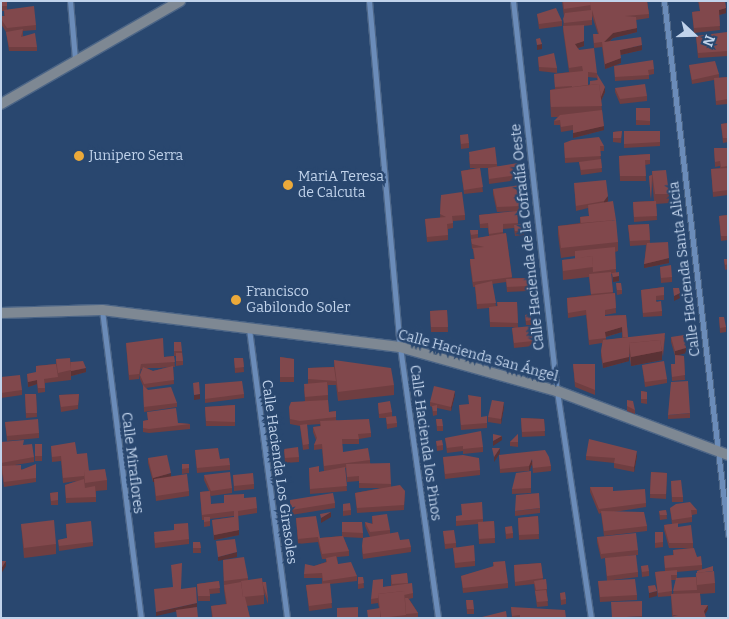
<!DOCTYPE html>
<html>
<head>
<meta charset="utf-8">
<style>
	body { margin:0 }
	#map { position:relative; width:729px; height:619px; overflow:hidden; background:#29476f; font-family:Bitter,serif }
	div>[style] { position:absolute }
	.roads { filter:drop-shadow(1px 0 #4c6586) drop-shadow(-1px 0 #4c6586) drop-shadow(0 1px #4c6586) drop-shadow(0 -1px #4c6586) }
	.street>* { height:5px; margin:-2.5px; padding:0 2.5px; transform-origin:2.5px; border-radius:2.5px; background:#6b8cb9 }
	.secondary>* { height:10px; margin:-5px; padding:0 5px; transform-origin:5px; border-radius:5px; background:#7e8893 }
	.wall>* { inset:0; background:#6f3e41 }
	.shaded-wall>* { inset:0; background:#5a3235 }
	.building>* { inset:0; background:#81484c }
	.dots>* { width:14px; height:14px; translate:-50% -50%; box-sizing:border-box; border:2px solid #29476f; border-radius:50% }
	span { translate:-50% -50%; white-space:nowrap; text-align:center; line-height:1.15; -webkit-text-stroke:4.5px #29476f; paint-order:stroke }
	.poi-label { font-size:14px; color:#c1d3eb }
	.left { translate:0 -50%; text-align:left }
	.street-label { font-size:14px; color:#c1d3eb }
	.frame { position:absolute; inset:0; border:2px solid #c1d3eb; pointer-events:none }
	.north { position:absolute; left:669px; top:10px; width:50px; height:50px; -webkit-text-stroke:4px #29476f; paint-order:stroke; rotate:111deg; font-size:14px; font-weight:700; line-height:20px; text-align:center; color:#c1d3eb }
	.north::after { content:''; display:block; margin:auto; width:18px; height:22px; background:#c1d3eb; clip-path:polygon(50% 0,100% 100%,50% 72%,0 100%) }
</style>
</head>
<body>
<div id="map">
	<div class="roads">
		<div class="street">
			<div style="left:70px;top:1px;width:58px;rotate:85.1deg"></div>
			<div style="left:369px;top:1px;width:347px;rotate:84.9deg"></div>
			<div style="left:400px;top:347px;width:274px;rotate:82deg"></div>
			<div style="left:513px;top:1px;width:392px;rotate:83.6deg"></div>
			<div style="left:557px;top:391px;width:230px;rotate:81.5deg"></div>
			<div style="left:664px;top:1px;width:537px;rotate:83.15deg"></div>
			<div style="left:102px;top:310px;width:310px;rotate:82.8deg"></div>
			<div style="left:249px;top:329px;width:291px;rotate:82.5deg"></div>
		</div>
		<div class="secondary">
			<div style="left:1px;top:104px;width:207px;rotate:-29.9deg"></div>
			<div style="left:1px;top:313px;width:101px;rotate:-1.7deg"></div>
			<div style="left:102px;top:310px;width:300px;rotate:7.1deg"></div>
			<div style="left:400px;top:347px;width:163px;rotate:15.7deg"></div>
			<div style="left:557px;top:391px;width:183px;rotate:20.5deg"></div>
		</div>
	</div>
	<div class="wall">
		<div style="clip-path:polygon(1px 1px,7px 1px,7px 10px,36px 25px,36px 30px,23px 31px,23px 36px,37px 47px,37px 51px,9px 51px,6px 32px,1px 24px,1px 16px,4px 16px,4px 11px,1px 11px)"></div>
		<div style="clip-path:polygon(562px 1px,647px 1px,649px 14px,649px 18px,636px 20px,637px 32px,613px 38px,610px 41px,642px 50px,620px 55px,621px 63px,605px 69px,602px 47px,594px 48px,593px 34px,598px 34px,592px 16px,592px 25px,584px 26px,584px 46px,578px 48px,597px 73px,597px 78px,588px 77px,588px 85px,597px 80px,597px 74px,605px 92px,601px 101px,604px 130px,573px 138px,573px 130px,561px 132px,560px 125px,554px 125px,554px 121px,558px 117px,551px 117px,550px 99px,550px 90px,555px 89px,554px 74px,569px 72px,563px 30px,564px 17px)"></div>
		<div style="clip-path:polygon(698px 1px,725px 1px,726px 13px,719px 15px,720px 30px,694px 33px,692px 12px,700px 11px)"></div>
		<div style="clip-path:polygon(537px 14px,562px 21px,562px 26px,539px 29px)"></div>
		<div style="clip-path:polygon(696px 36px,728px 40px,728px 56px,698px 58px)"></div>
		<div style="clip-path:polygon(538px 57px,557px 68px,557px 73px,539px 71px)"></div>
		<div style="clip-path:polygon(689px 65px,719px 74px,719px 78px,728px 77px,728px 104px,716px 105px,714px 80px,692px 84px)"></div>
		<div style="clip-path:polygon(614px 66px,654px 69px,654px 74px,649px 75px,649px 79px,615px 81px)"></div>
		<div style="clip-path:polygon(615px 88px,647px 96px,647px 101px,620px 104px,615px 92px)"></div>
		<div style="clip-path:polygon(636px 108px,650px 108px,650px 125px,636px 125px)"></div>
		<div style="clip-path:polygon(728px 123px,728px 142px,723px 143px,721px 124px)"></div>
		<div style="clip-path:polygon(622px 131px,621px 143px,613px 142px,613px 132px)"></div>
		<div style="clip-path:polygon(624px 131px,660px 131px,660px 146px,624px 148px)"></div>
		<div style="clip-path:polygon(460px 135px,469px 143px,469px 148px,461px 149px)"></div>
		<div style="clip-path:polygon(564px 143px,604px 146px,604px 151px,600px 151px,602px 172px,581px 175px,579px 162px,565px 163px)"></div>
		<div style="clip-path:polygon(714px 148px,728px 148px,728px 195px,713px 197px,711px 169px,720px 168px,720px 166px,715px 167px)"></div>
		<div style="clip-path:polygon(650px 154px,650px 164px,645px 165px,646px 181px,620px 181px,619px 156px)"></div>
		<div style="clip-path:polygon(469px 157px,497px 164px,497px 166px,518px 175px,518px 180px,489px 184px,488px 168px,480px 168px,483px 192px,464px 194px,461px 171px,478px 168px,470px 168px)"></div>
		<div style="clip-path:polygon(evenodd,652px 171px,669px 194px,669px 203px,656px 204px,657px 220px,634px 222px,633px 202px,651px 201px,649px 176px,652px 175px,652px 171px,652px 180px,654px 201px,651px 201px,652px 180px)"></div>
		<div style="clip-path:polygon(evenodd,574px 183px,608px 201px,607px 202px,618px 242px,618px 251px,615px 252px,616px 272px,619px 281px,613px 282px,612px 274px,611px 274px,613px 293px,615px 293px,616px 313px,605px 315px,605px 316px,626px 315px,628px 337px,665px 337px,663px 357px,662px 352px,662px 360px,631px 366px,629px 353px,629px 361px,603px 368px,601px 356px,602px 343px,589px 345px,586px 315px,568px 318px,567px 298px,591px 295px,589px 277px,563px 280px,562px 260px,575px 259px,575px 256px,561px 258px,558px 235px,558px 226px,580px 223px,580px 217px,589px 216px,588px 208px,576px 211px,574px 183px,622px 332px,622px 338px,606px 340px,606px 337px,622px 332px)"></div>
		<div style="clip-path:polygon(493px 189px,522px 206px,522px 211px,497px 212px,493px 194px)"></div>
		<div style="clip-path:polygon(441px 195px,465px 215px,465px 220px,453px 221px,453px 228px,448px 229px,448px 240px,427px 242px,425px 219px,440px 218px)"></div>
		<div style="clip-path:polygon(517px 211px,518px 225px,524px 231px,524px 235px,515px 236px,514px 228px,503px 229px,503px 234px,506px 233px,512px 278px,528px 278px,528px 291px,507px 292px,506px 282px,492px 284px,496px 306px,497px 306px,497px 302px,517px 302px,518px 327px,533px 341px,533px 346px,514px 348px,512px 328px,515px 327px,490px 327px,489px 308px,477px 309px,475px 287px,473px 287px,470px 264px,470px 259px,474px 259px,473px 249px,472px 249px,471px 240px,470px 230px,478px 230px,478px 238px,489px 236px,488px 228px,480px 228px,479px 215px)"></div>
		<div style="clip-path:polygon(728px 215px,728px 240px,721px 241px,719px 216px)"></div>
		<div style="clip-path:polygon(649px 224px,650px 243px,669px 263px,644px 268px,646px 245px,630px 246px,628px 225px)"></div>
		<div style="clip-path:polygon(724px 259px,728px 259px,728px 269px,725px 270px)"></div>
		<div style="clip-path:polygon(660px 267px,672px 277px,672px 282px,661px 283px)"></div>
		<div style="clip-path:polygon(616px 283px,622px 290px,622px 294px,617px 295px)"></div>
		<div style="clip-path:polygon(664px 287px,664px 300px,656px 300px,662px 311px,662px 316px,643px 317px,641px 290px)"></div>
		<div style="clip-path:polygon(447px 310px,448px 332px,431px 332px,430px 311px)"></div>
		<div style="clip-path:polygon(530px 314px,531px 325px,526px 325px,525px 315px)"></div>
		<div style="clip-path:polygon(719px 317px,726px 327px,726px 332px,720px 333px)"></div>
		<div style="clip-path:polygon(671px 337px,686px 353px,676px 355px,684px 356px,685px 380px,672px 381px,671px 364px,675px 364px,675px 356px,671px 342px)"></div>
		<div style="clip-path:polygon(evenodd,174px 342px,182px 351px,183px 361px,183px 365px,176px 366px,176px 356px,174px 356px,175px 367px,173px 367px,174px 384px,146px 388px,148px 390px,177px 403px,177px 407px,144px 412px,143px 386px,140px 379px,140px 375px,142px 369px,141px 369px,139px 379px,129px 380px,126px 343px,164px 357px,174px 356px,174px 342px,169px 367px,153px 371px,147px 368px,160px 368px,169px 367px)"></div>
		<div style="clip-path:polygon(280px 357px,294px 359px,294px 382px,280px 382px)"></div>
		<div style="clip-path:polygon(234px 358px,243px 358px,244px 372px,235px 373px)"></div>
		<div style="clip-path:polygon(56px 359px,71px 362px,86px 372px,71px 376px,71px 380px,45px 383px,45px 392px,38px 393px,37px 384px,28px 387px,27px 374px,36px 373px,36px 366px,56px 364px)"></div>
		<div style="clip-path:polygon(334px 360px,394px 385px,394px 395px,338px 401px,336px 385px,328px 385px,328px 400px,329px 412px,336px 411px,336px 420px,371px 433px,371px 437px,359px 439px,359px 444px,342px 444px,343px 452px,370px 460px,370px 463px,391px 484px,391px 487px,405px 491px,404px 510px,357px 513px,355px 493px,381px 488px,359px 488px,359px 481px,347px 482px,346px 468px,345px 468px,347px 491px,310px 494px,309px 468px,319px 472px,332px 470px,324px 471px,322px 449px,314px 450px,314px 445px,316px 440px,313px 432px,313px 427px,320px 426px,320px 424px,307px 425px,309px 449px,303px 450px,300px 426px,290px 424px,289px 407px,305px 401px,304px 389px,308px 384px,308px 368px,334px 367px)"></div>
		<div style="clip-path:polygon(573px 364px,595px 364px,595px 395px,575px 387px)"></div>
		<div style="clip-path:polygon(642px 365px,667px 379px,667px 383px,645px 387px)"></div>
		<div style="clip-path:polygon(1px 377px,22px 390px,22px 395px,1px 398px)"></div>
		<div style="clip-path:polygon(205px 384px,244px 394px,244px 398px,205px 403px)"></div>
		<div style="clip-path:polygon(641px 391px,647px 392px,647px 404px,641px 403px)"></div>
		<div style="clip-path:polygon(25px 394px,36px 394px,37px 417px,26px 418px)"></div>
		<div style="clip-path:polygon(79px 394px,78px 409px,61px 412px,59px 395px)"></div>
		<div style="clip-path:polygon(455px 395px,451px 411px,437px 408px,437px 415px,433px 416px,432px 407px,430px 406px,430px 402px)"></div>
		<div style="clip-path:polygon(627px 400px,635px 410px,635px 414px,627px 411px)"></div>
		<div style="clip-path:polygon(378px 403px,392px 412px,392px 416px,397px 423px,397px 427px,387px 429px,386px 418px,379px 418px)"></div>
		<div style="clip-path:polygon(235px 405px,235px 426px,206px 426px,205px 407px)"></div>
		<div style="clip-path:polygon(459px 405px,481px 417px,487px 423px,487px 428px,461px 430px)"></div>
		<div style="clip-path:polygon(504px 407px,501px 424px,488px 422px,488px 417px)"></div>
		<div style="clip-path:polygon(147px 412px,178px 423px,190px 424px,190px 429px,149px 433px,143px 432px,143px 421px,148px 420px)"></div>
		<div style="clip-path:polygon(690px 413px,690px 418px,668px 419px,668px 415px)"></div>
		<div style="clip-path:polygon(521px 418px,544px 419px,545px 436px,522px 437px)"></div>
		<div style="clip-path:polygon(436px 419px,443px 426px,443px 431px,437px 431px)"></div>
		<div style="clip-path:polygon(5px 422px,39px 433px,39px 438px,7px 441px)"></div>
		<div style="clip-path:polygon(518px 434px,518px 447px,510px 446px,510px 442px)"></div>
		<div style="clip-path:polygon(445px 438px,483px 447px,483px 452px,463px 454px,463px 451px,447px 453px)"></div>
		<div style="clip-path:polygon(436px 441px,443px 445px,443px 450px,437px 451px)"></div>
		<div style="clip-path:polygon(1px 442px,24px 445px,34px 457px,34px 462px,15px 465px,36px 478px,36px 482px,4px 487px,1px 467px)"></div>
		<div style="clip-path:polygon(35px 444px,42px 444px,42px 461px,35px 461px)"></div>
		<div style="clip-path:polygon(51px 446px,77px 454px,89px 471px,107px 480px,107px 490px,96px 491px,96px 502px,66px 503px,65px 485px,77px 481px,63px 483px,61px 461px,52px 462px)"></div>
		<div style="clip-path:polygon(284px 449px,299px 457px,299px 462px,285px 463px)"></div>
		<div style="clip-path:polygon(195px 450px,220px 459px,230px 465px,230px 470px,197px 473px)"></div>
		<div style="clip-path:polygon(499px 455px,551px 466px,551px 471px,533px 473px,532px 464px,529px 471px,500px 473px)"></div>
		<div style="clip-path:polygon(586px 456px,637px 456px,634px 472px,614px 468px,614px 463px,586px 460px)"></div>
		<div style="clip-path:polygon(443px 457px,480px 470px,480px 475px,445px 479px)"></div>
		<div style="clip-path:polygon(148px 458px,189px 491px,189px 496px,156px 501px,154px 482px,153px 482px,148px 463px)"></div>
		<div style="clip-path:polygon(182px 464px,189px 468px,189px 473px,182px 474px)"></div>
		<div style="clip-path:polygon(531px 471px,531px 493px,512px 494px,512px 489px)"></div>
		<div style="clip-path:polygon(651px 472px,667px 473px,666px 499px,650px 498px)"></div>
		<div style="clip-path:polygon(204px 475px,232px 488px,232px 493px,211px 496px,210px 494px,211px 504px,224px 503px,244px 498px,257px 508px,257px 513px,238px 516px,239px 535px,214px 540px,212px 520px,234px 517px,234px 516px,210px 519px,210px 526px,204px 527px,204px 520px,202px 520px,200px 492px,209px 491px,204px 480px)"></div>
		<div style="clip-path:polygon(233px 475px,254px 484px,254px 489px,234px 491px)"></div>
		<div style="clip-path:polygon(671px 481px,683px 497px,683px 502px,672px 502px)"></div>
		<div style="clip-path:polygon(590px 487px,613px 491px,646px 503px,646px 507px,614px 512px,647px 526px,647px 531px,604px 536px,601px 513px,599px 514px,590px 492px)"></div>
		<div style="clip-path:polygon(58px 492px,58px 505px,51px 505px,50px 493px)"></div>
		<div style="clip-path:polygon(290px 500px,335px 503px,335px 508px,291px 515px)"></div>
		<div style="clip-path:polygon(343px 504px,351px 510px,351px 515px,343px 516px)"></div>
		<div style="clip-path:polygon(540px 508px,540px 513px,515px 516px,515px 511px)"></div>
		<div style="clip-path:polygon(evenodd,670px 508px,697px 510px,697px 514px,692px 515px,692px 522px,678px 524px,678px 527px,693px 543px,693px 548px,697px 557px,702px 565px,702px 569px,715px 583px,715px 593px,700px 594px,701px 605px,708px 609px,705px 614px,672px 616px,671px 596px,658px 597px,655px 572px,665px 571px,664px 556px,673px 555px,673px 550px,690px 548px,669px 548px,664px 530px,664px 525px,672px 524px,670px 508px,699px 570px,697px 573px,696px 573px,696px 577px,677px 578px,677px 572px,699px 570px,670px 508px,671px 580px,676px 580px,673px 594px,672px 594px,671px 580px)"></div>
		<div style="clip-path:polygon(666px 510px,667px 519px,660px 520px,659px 511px)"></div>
		<div style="clip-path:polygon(372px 516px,390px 530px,390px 534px,411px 547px,411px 552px,363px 559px,362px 551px,363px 538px,343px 537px,349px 551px,349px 556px,337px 557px,338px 564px,357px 576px,357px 581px,330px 584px,332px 608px,309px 611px,306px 585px,322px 584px,322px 578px,304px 578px,304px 574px,314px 566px,326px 562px,326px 559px,322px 559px,318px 542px,298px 544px,296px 518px,320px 538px,342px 536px,342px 522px,363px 533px,363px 538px,370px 537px,365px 526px,365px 522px,372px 524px)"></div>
		<div style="clip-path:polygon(456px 516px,483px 519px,483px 522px,494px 521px,495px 543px,479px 544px,478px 524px,456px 526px)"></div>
		<div style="clip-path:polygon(538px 516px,539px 539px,519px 540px,518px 518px)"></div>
		<div style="clip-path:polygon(21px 524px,56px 544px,56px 554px,24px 558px)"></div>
		<div style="clip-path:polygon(66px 524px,93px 542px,93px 546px,59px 551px,58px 540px,67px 538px)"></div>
		<div style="clip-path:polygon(174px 524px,189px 539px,189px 544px,155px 548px,154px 536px,174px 530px)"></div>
		<div style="clip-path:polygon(505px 527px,513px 533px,513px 538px,506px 539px)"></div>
		<div style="clip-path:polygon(443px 531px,456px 543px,456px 547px,475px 561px,475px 566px,455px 568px,453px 548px,445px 549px)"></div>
		<div style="clip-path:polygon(655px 532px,663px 532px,663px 547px,655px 548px)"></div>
		<div style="clip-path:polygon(597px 537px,638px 550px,638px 555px,627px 556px,638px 572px,638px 577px,613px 580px,637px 595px,637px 600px,600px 602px,598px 581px,607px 581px,605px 558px,601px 559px,597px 542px)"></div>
		<div style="clip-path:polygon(193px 542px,200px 542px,201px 553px,193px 553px)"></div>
		<div style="clip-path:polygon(223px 560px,248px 578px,248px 580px,263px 582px,268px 599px,268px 604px,264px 593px,264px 604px,247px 606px,250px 618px,212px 618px,211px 606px,226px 604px,224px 590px)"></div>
		<div style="clip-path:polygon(493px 562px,508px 583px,508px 588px,463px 593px,461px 576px,493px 567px)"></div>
		<div style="clip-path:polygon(541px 563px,543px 580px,546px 579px,548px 606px,537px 607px,534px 584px,515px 586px,514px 565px)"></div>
		<div style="clip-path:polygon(641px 566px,649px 571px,649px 576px,642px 577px)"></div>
		<div style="clip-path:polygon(407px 573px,408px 584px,413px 593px,413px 598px,409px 599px,418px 613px,418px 618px,368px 618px,379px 608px,378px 603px,371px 604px,371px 599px,383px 587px,391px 586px,391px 575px)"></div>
		<div style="clip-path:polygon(358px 577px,363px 577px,364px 588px,358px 589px)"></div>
		<div style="clip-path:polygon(219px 581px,220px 593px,210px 594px,210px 601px,198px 601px,197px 584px)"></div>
		<div style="clip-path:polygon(560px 593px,566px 599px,566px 604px,561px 605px)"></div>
		<div style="clip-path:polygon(466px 600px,474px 609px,474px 614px,467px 614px)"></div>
		<div style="clip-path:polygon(511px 607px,566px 618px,512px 618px)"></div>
		<div style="clip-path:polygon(642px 616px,642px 618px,612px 618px)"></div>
	</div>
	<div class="shaded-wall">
		<div style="clip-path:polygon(726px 8px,726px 13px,719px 15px,719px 10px)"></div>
		<div style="clip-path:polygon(637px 28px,637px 32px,613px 38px,604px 46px,604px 42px,613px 33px)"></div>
		<div style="clip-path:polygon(584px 41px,584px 46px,575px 49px,575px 44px)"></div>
		<div style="clip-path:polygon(542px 44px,542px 49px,537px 50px,537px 45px)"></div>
		<div style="clip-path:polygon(642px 45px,642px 50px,620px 55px,620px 50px)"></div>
		<div style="clip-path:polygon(621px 58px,621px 63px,605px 69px,605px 64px)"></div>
		<div style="clip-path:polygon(605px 87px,605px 92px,600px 103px,600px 98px)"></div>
		<div style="clip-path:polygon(604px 126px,604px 130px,573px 138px,573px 133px)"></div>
		<div style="clip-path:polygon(608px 196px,608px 201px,604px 206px,604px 201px)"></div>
		<div style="clip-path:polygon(669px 258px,669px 263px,644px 268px,644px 264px)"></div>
		<div style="clip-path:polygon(619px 276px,619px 281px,613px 282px,613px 277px)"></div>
		<div style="clip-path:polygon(680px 293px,680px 298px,674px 301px,674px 296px)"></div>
		<div style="clip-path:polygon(622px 327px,622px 332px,605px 337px,605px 332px)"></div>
		<div style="clip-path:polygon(629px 348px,629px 361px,603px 368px,603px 363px)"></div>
		<div style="clip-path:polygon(686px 348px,686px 353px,675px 356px,675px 351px)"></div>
		<div style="clip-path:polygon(662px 351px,662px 360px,631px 366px,631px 357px)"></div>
		<div style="clip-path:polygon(86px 368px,86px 372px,71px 376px,71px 371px)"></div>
		<div style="clip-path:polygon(37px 380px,37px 384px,28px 387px,28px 382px)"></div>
		<div style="clip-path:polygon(455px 391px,455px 395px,451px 411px,451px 407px)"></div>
		<div style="clip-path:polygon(200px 394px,200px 399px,194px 400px,194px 395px)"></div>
		<div style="clip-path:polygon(504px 402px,504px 407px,501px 424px,501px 419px)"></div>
		<div style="clip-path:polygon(502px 436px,502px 440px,493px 446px,493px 441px)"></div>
		<div style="clip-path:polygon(500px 448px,500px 453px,494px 462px,494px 457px)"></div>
		<div style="clip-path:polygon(637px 451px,637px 456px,634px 472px,634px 467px)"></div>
		<div style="clip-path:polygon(532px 459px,532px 464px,529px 471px,529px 466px)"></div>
		<div style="clip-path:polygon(171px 473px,171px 478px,154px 479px,154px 482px,153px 482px,153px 478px)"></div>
		<div style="clip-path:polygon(331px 512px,331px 517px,321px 523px,321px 518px)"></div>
		<div style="clip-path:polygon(239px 530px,239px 535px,214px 540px,214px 535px)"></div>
		<div style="clip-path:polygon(237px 552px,237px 557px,218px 561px,218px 557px)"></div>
		<div style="clip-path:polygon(6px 561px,6px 566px,1px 574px,1px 569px)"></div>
		<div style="clip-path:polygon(657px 591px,657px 596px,649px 598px,649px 593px)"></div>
		<div style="clip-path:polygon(197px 603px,197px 607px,156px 616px,156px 612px)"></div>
		<div style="clip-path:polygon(708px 605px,708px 609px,704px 616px,704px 611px)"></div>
	</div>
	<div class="building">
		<div style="clip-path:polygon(1px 1px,7px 1px,7px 6px,1px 6px)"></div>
		<div style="clip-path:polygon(563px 1px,590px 1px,591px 5px,564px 9px)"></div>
		<div style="clip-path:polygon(590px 1px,647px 1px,649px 14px,625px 16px,636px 17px,637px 28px,613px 33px,604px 42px,641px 37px,642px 45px,620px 50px,621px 58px,605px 64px,602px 42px,594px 43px,593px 34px,599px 34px,592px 10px,592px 20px,564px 23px,563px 19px,565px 13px,591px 10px)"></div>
		<div style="clip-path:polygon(699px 1px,725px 1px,726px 8px,719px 10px,720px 26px,694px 28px,692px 12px,700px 11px)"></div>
		<div style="clip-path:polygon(34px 6px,36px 25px,7px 28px,1px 19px,1px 16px,5px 16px,4px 10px)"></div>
		<div style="clip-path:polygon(556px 8px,562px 21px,539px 24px,537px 14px)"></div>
		<div style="clip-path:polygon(584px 25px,584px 41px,575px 44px,579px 50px,594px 48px,597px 73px,588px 72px,588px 85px,572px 87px,572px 86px,555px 87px,554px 74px,583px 71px,582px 66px,569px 68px,563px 26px)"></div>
		<div style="clip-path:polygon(23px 29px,21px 37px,35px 33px,37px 47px,9px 47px,6px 32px)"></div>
		<div style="clip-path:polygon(727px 32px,728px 51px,698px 53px,696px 36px)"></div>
		<div style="clip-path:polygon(540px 38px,542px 44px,537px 45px,536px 39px)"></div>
		<div style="clip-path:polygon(554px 53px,557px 68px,539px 67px,538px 57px)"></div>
		<div style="clip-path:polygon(653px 60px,654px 69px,648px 70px,649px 75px,615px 77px,614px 66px)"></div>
		<div style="clip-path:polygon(715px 61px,719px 74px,692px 80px,689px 65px)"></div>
		<div style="clip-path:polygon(597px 74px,605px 87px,601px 97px,599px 84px,590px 85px,590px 81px,598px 80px)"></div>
		<div style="clip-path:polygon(728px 77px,728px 99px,716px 101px,714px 78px)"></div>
		<div style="clip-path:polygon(599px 84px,602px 106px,551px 107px,550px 90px)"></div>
		<div style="clip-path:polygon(645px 84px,647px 96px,620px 99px,615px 88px)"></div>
		<div style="clip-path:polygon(636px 108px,650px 108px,650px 121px,636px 120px)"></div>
		<div style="clip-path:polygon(602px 110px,604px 126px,573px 133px,573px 125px,561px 127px,560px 120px,554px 121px,560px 115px)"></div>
		<div style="clip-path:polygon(728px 123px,728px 138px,723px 138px,721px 124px)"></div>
		<div style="clip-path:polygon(622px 131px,621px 138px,613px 138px,613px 132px)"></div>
		<div style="clip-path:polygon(624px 131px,660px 131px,660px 142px,624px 144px)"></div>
		<div style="clip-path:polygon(468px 134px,469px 143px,461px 144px,460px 135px)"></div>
		<div style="clip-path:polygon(599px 137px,604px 146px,600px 146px,601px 156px,565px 158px,564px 143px,572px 140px)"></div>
		<div style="clip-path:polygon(495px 147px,497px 164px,470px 164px,469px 152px)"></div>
		<div style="clip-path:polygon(714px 148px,728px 148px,728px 166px,721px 167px,720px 161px,715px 162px)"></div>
		<div style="clip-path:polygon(650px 154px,650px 160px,645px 160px,646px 176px,620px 176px,619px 156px)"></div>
		<div style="clip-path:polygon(601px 159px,602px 168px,581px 170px,579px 162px)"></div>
		<div style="clip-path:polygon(518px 163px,518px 175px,489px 179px,488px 168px)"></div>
		<div style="clip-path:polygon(480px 168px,483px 187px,464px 190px,461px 171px)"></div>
		<div style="clip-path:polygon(728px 168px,728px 190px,713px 192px,711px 169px)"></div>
		<div style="clip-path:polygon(666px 170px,669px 194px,655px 194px,652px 171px)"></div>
		<div style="clip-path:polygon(652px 175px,651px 199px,649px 176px)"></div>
		<div style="clip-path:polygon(606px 180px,608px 196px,604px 201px,576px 206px,574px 183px)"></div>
		<div style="clip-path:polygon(520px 185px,522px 206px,497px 207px,493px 189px)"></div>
		<div style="clip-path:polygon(462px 192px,465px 215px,452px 216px,453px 223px,447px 224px,448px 235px,427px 237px,425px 219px,446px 217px,440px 214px,441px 195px)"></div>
		<div style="clip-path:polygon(613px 201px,616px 220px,581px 223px,580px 217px,589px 216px,588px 205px)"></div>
		<div style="clip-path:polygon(656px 201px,657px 216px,634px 217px,633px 202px)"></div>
		<div style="clip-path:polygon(517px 211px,518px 223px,503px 224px,503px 232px,489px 234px,488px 223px,480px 224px,479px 215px)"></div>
		<div style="clip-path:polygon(728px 215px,728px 236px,721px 236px,719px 216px)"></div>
		<div style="clip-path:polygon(616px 220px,618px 242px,561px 248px,558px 226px)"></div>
		<div style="clip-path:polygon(523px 224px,524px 231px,515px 231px,514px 225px)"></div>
		<div style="clip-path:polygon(649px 224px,650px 240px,630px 241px,628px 225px)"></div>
		<div style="clip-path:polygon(470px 230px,478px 230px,478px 234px,471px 235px)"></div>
		<div style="clip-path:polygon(506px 233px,512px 277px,473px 282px,470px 259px,475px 259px,473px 248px,484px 247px,472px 244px,471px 239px)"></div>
		<div style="clip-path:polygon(668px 242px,669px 258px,644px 264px,647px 243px)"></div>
		<div style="clip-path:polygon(615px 247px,616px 269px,593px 272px,592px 256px,575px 259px,575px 251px)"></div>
		<div style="clip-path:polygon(592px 256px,593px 267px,563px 271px,562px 260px)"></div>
		<div style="clip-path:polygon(724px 259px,728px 259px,728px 264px,725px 265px)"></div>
		<div style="clip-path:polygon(671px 265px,672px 277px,661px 278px,660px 267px)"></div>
		<div style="clip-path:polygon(611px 272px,613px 292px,591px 294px,589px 274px)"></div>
		<div style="clip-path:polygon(619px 272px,619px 276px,613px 277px,612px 273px)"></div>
		<div style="clip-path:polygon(528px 278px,528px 286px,507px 287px,506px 279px)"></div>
		<div style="clip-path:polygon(492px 281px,496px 303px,477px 304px,475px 285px)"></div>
		<div style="clip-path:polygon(616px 283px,621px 283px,622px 290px,617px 290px)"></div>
		<div style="clip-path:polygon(664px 287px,664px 295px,656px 296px,656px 302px,661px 301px,662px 311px,643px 313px,641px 290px)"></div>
		<div style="clip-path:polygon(673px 288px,679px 288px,680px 293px,674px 296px)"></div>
		<div style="clip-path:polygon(615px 293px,616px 308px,605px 310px,605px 316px,626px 315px,628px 337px,623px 337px,622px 327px,605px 332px,606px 338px,589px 340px,586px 310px,568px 313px,567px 298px)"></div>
		<div style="clip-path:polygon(497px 302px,517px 302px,518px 323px,490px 322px,489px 307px,498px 306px)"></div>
		<div style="clip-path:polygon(447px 310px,448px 327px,431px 327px,430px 311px)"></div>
		<div style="clip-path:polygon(530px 314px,531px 320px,526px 321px,525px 315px)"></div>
		<div style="clip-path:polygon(719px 317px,724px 317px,726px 327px,720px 328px)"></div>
		<div style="clip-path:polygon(531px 326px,533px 341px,514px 343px,512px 328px)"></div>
		<div style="clip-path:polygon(665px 333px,663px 352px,661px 346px,660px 340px,629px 343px,629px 357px,603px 363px,601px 351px,603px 340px)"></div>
		<div style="clip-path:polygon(684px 335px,686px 348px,675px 351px,671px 337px)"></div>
		<div style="clip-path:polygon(163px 338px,164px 357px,174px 356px,175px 362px,141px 364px,139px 374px,129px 375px,126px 343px)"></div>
		<div style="clip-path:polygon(660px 340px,662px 351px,631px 357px,629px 343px)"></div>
		<div style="clip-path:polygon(174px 342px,181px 342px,182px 351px,174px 351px)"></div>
		<div style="clip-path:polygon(176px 353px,182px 353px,183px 361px,176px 361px)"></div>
		<div style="clip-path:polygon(675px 355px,684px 356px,685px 375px,672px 377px,671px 364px,675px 364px)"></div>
		<div style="clip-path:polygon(280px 357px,294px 359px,294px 377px,280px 377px)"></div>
		<div style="clip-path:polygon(70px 358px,71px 370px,58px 373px,56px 359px)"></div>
		<div style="clip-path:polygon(234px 358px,243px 358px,244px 367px,235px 368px)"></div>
		<div style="clip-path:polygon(334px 360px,391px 368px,394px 385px,338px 392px)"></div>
		<div style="clip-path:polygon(83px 361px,86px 368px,71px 371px,71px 362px)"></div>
		<div style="clip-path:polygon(664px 361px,667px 379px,645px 382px,642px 365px)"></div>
		<div style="clip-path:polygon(56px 364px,58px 377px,44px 379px,45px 388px,38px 388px,37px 380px,28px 382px,27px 374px,36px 372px,36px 366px)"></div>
		<div style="clip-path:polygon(573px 364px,595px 364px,595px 390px,575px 382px)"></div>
		<div style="clip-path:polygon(173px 366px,174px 380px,144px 384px,140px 375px,143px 367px,153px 371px)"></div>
		<div style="clip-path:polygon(334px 367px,336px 381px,308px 379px,308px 368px)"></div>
		<div style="clip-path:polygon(20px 375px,22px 390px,1px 393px,1px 377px)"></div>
		<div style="clip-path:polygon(242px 381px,244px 394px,205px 399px,205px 384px)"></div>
		<div style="clip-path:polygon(688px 381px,690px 413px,668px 415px,671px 382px)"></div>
		<div style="clip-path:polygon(199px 382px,200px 394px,194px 395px,193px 383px)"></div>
		<div style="clip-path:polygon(327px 382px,328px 395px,305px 397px,304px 384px)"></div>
		<div style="clip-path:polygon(143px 385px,148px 390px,171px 387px,177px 403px,144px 407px)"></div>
		<div style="clip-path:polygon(434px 386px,455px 391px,451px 407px,430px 402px)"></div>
		<div style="clip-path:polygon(641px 391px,647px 392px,647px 399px,641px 399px)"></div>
		<div style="clip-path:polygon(25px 394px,36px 394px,37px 413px,26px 413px)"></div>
		<div style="clip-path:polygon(79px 394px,78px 405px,61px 407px,59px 395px)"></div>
		<div style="clip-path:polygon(468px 395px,481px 397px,481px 417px,487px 416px,487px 423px,461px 425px,459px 405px,469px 404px)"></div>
		<div style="clip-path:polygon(328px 400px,329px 412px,336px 411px,336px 417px,300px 421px,290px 419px,289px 407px,291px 402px)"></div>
		<div style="clip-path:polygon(492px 400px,504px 402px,501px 419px,488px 417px)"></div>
		<div style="clip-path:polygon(627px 400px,633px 401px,635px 410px,627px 406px)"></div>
		<div style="clip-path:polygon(390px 401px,392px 412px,379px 414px,378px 403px)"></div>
		<div style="clip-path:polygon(235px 405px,235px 422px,206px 421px,205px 407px)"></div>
		<div style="clip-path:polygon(437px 405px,437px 411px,433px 411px,432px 406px)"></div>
		<div style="clip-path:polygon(176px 408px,178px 423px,190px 424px,149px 429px,143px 428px,143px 421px,148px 420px,147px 412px)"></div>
		<div style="clip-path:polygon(396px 416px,397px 423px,387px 424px,386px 417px)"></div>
		<div style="clip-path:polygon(521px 418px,544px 419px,545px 431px,522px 432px)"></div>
		<div style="clip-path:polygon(38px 419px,39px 433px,7px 436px,5px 422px)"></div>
		<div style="clip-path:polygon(369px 419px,371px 433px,358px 434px,359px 439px,342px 439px,343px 452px,368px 448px,370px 460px,324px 466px,322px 444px,314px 445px,317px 438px,313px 427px,321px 426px,320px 421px)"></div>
		<div style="clip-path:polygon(436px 419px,442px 419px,443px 426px,437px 426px)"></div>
		<div style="clip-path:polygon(307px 424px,309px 444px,303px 445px,300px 425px)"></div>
		<div style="clip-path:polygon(481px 431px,483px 447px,463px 449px,463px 446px,447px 448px,445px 438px)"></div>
		<div style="clip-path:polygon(493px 434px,502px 436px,493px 441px)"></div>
		<div style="clip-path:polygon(518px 434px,518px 442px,510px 442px)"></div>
		<div style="clip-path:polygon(589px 439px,637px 451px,634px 467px,614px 463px,615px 458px,586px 456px)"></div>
		<div style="clip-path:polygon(24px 440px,23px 445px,32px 444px,34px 457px,1px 463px,1px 442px)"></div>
		<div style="clip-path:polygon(442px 440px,443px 445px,437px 446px,436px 441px)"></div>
		<div style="clip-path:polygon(75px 442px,77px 454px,87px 453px,89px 471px,84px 471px,84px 476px,63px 478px,61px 456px,52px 457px,51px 446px)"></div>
		<div style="clip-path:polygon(35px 444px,42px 444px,42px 456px,35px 456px)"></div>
		<div style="clip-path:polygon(298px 447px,299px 457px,285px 458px,284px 449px)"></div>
		<div style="clip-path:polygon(218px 448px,220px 459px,229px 458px,230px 465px,197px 468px,195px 450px)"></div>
		<div style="clip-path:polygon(492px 448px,500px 448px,494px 457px)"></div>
		<div style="clip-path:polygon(545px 450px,549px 457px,551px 466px,533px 468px,532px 459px,529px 466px,500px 469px,499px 455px)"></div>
		<div style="clip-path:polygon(167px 455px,171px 473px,153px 478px,148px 458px)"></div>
		<div style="clip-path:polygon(463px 455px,479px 458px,480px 470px,445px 474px,443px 457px)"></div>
		<div style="clip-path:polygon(390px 463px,391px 484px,359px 483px,359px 476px,347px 477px,346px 464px)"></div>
		<div style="clip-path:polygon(36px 464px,36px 478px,4px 482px,2px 466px,21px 465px,21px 470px)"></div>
		<div style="clip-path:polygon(182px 464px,189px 464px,189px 468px,182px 469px)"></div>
		<div style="clip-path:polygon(319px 466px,319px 472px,345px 467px,347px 486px,310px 489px,309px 468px)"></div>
		<div style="clip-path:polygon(105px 469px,107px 480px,85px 483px,84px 471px)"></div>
		<div style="clip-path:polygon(531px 471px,531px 488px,512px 489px,516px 473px)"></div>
		<div style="clip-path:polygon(230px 472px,232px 488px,211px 491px,204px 475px)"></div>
		<div style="clip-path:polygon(651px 472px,667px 473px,666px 494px,650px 494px)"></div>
		<div style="clip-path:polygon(253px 473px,254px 484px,234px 486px,233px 475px)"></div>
		<div style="clip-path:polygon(187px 474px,189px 491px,156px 496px,154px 479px)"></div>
		<div style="clip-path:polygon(84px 479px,85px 488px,95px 486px,96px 497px,66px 498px,65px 485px)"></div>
		<div style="clip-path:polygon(681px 480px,683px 497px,672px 497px,671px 481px)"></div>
		<div style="clip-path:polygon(400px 485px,405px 491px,404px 505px,357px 508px,355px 493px)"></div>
		<div style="clip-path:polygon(590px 487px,613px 487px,613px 491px,645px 489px,646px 503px,599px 509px)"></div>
		<div style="clip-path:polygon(210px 491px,211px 504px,224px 503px,224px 495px,244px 494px,244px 498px,256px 497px,257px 508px,238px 511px,239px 530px,214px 535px,212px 520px,234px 517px,234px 511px,202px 515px,200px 492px)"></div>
		<div style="clip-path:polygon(58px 492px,58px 500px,51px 501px,50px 493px)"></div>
		<div style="clip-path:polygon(333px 493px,335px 503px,291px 510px,290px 500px)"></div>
		<div style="clip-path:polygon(539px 493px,540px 508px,515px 511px,516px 495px)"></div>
		<div style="clip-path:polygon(482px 502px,483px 519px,456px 521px,456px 516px,462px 515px,461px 504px)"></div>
		<div style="clip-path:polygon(690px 502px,697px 510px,691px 510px,692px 517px,672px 520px,670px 508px,676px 504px)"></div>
		<div style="clip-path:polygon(350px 503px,351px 510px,343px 511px,343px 504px)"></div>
		<div style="clip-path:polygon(666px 510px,667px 515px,660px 515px,659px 511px)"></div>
		<div style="clip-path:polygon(601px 511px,644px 512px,647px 526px,604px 531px)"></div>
		<div style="clip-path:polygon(331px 512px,321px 518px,320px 514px)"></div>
		<div style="clip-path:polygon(387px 514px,390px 530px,370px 532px,365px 522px,373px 524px,372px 516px)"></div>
		<div style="clip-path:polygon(316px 516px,320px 538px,343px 536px,349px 551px,322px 554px,318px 537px,298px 539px,296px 518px)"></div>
		<div style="clip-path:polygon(538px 516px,539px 534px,519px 535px,518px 518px)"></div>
		<div style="clip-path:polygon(204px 517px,210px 517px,210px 521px,204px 522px)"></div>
		<div style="clip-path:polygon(54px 520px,56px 544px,24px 548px,21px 524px)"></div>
		<div style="clip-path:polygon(91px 521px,93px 542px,59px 546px,58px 540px,67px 538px,66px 524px)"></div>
		<div style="clip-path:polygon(494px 521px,495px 538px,479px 539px,478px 522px)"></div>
		<div style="clip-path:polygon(342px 522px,362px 522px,363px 533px,342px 532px)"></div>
		<div style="clip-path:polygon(188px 523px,189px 539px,155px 543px,154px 532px,174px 530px,174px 524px)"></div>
		<div style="clip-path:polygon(678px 523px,678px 527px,691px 525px,693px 543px,669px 543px,664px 525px)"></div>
		<div style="clip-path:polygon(512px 526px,513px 533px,506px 534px,505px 527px)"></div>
		<div style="clip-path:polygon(454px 530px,456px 543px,445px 544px,443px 531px)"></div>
		<div style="clip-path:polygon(398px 532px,400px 540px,409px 539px,411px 547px,363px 554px,362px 546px,363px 538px)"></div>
		<div style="clip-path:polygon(655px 532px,663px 532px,663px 542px,655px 543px)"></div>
		<div style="clip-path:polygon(636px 533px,638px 550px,601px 554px,597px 537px)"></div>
		<div style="clip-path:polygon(235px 539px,237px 552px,218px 557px,216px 541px)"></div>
		<div style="clip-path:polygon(193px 542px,200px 542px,201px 548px,193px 548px)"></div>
		<div style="clip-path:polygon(474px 545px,475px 561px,455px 563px,453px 548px)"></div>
		<div style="clip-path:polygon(694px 548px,697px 557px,701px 556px,702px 565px,665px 568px,664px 556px,674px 555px,673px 550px)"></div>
		<div style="clip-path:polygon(636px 555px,638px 572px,607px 576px,605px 558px)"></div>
		<div style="clip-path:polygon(336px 556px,338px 564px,351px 562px,357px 576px,323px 581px,322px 573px,304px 574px,305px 564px,314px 566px,327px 562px,326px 558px)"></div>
		<div style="clip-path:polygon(244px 557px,248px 578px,224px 581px,223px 560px)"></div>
		<div style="clip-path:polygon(1px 561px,6px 561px,1px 569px)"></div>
		<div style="clip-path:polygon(505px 561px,508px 583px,463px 588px,461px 576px,494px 566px,493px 562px)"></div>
		<div style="clip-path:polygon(182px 563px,181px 589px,196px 587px,197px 603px,156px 612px,154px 589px,173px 587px,171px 565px)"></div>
		<div style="clip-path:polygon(541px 563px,543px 578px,515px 582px,514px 565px)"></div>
		<div style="clip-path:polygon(648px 565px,649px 571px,642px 572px,641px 566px)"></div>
		<div style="clip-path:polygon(713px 566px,713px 571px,697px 573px,697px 571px)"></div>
		<div style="clip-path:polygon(677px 570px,677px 575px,671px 575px,672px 591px,658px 593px,655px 572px)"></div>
		<div style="clip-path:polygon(714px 571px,715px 583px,697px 585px,696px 573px)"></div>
		<div style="clip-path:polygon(407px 573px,408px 583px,392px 584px,391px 575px)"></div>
		<div style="clip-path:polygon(358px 577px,363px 577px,364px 583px,358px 584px)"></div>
		<div style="clip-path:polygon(696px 577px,697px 590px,673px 591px,676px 578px)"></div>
		<div style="clip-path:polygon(262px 578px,264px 595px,243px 597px,241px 581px)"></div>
		<div style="clip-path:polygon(383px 579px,383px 587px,412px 583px,413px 593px,404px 595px,404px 591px,378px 594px,378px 598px,371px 599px,373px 580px)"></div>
		<div style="clip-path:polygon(546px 579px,547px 589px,536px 590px,534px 581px)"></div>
		<div style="clip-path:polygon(635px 579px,637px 595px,600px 597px,598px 581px)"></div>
		<div style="clip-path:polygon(219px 581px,220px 588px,209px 589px,210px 596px,198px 596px,197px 584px)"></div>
		<div style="clip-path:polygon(241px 582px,243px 597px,245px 597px,250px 618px,213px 618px,211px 606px,227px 604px,224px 585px)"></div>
		<div style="clip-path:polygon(263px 582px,266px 582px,268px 599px,263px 585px)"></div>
		<div style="clip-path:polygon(330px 583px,332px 603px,309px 606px,306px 585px)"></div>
		<div style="clip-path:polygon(655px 585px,657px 591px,649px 593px,648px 586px)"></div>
		<div style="clip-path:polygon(546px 590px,548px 601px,537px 602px,535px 591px)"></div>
		<div style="clip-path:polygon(404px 591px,406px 615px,381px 618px,378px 594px)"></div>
		<div style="clip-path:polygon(565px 592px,566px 599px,561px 600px,560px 593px)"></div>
		<div style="clip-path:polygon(700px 593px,701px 605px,708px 605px,704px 611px,706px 618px,671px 618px,671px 617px,678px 615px,673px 615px,671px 594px)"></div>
		<div style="clip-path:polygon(405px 598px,408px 598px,418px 613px,406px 614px)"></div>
		<div style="clip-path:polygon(466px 600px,473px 600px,474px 609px,467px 609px)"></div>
		<div style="clip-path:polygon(642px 601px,642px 616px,612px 618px,611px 602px)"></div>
		<div style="clip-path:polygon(197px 607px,198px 618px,177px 618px,176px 610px)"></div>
		<div style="clip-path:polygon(358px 607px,358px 618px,337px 618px,337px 608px)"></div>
		<div style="clip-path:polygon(511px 607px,565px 610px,566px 618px,520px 618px,520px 615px,512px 616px)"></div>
		<div style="clip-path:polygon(380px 608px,380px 618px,368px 618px,367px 610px)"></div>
		<div style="clip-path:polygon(506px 611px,507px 618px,478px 618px)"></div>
	</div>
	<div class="dots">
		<div style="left:79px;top:156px;background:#eba93a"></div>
		<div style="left:288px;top:185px;background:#eba93a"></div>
		<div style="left:236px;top:300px;background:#eba93a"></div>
	</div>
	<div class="poi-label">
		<span class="left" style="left:89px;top:156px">Junipero Serra</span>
		<span class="left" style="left:298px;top:185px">MariA Teresa<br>de Calcuta</span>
		<span class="left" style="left:246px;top:300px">Francisco<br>Gabilondo Soler</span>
	</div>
	<div class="street-label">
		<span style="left:528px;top:237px;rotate:-96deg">Calle Hacienda de la Cofradía Oeste</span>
		<span style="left:685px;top:269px;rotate:-97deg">Calle Hacienda Santa Alicia</span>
		<span style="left:478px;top:356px;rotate:15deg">Calle Hacienda San Ángel</span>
		<span style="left:425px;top:443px;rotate:82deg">Calle Hacienda los Pinos</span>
		<span style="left:132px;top:463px;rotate:83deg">Calle Miraflores</span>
		<span style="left:279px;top:472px;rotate:82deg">Calle Hacienda Los Girasoles</span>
	</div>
	<div class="frame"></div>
	<div class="north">N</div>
</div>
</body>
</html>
